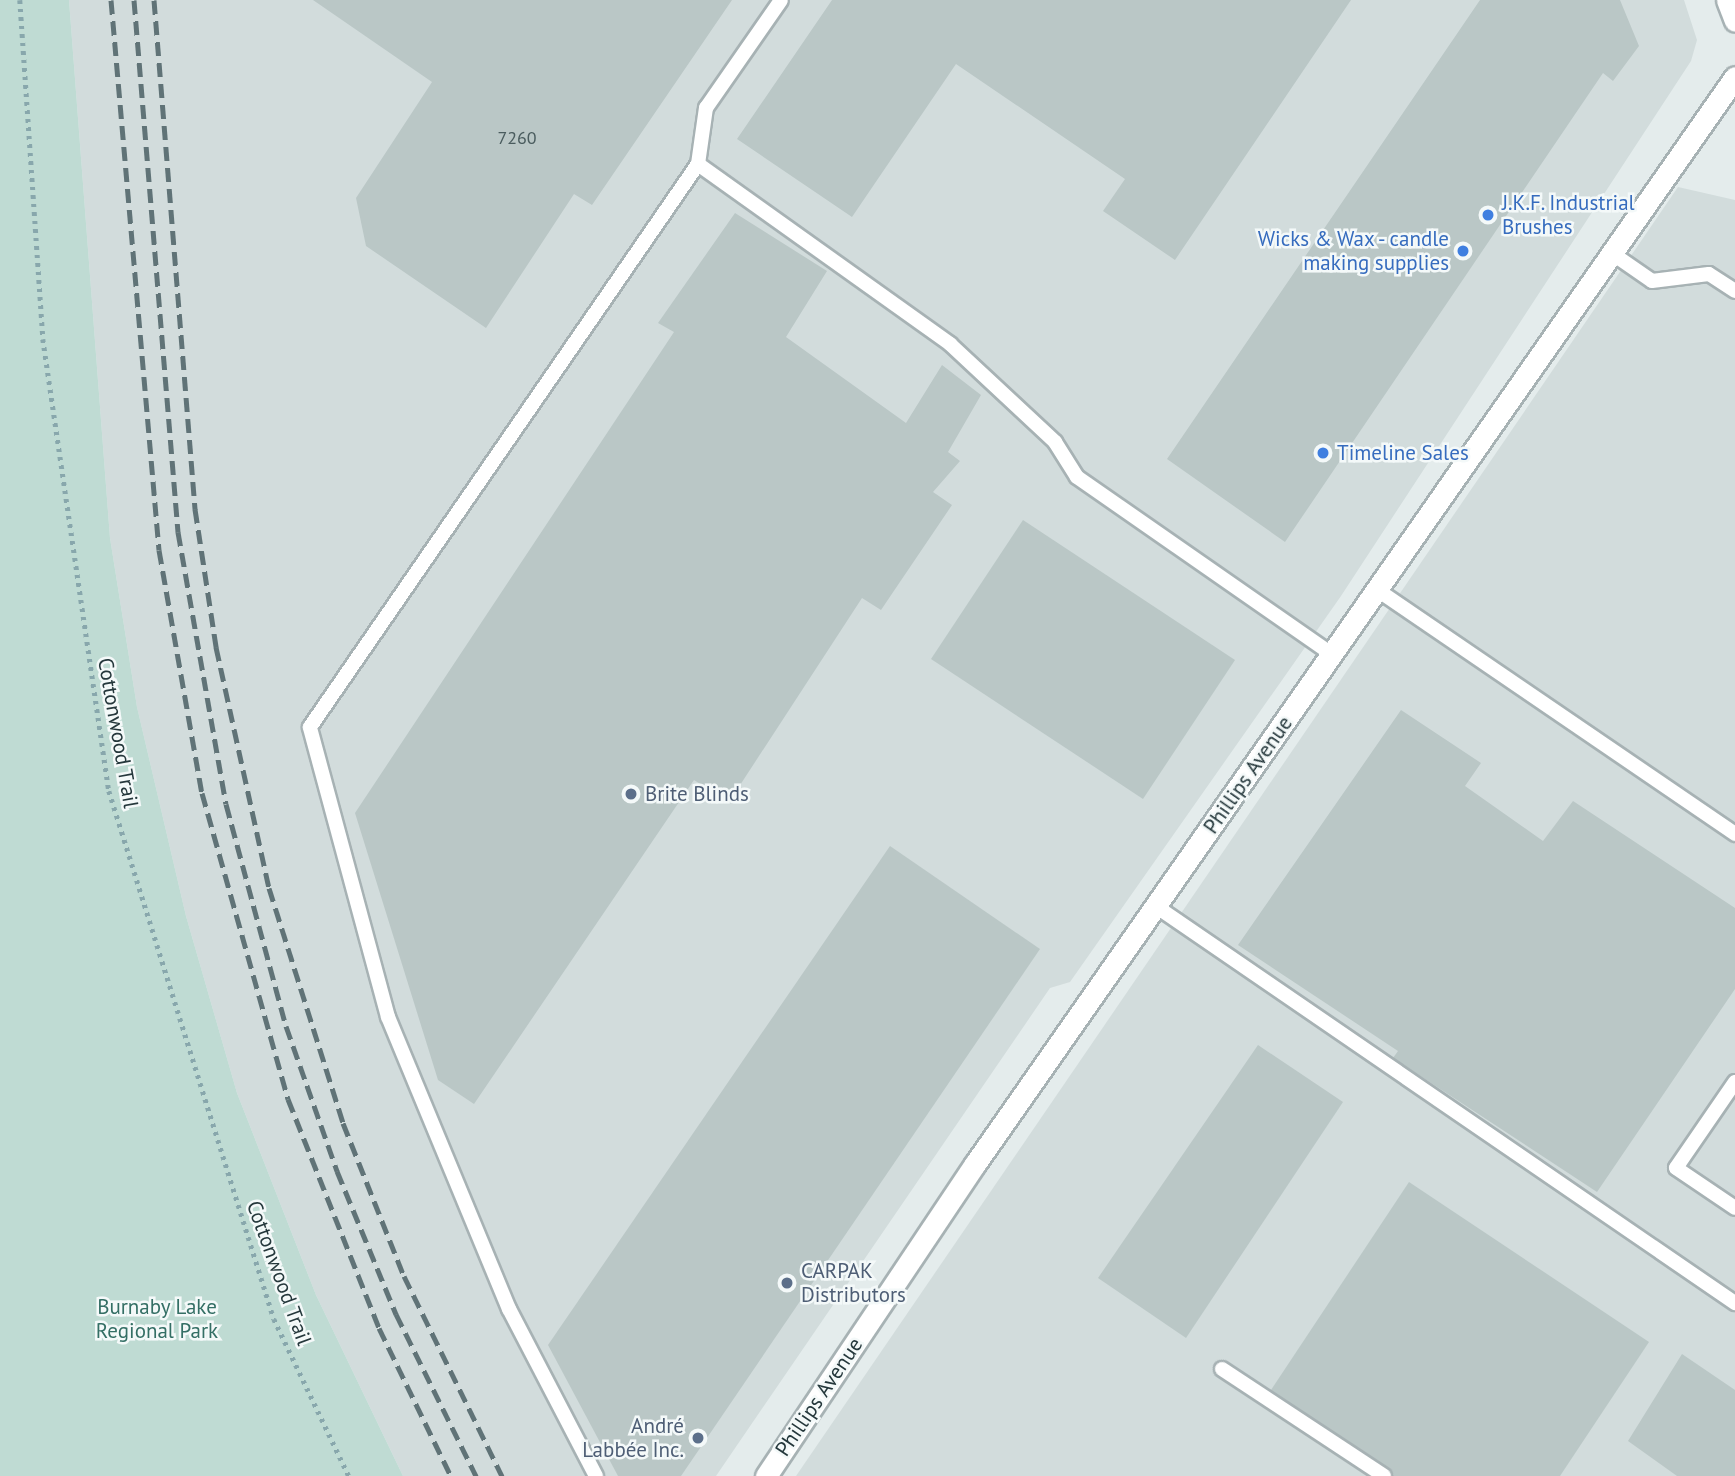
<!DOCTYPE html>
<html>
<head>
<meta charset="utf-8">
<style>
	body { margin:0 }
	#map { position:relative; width:1735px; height:1476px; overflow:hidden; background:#e4ecec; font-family:"PT Sans",sans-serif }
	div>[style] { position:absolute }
	.built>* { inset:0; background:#d2dcdc }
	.green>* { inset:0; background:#bfdbd3 }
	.building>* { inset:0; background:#bac7c6 }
	.path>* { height:4.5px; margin-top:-2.25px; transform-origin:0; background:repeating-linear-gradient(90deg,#88a7ac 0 3.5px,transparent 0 8.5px) }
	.roads { filter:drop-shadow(2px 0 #a7b2b4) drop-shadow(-2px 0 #a7b2b4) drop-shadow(0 2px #a7b2b4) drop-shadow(0 -2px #a7b2b4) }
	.lane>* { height:14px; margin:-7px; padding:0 7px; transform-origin:7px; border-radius:7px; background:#fff }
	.street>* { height:21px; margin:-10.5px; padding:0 10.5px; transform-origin:10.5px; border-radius:10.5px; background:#fff }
	.secondary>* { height:21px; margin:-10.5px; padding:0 10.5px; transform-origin:10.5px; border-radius:10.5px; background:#fff }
	.rail>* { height:5px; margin-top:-2.5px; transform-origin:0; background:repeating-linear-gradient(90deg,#607377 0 14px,transparent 0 21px) }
	.dots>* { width:19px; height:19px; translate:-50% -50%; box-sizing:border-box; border:4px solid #f4f9f9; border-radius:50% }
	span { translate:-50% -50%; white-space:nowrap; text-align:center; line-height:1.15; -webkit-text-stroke:5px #f4f9f9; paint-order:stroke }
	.number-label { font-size:18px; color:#4a5c5e }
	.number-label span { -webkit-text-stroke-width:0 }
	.shop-label { font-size:21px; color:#366cbe }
	.left { translate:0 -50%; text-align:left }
	.right { translate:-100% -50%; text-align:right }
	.street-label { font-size:21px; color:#25383c }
	.service-label { font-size:21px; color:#4e5e75 }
	.park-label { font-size:21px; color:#346f65 }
</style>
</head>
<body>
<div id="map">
	<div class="built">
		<div style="clip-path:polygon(69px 0,1684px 0,1697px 40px,1691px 61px,1341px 596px,1070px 982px,1050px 988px,716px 1476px,403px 1476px,316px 1295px,237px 1093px,186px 916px,137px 707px,110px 538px)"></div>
		<div style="clip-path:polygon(1678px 187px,1735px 200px,1735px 1476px,796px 1476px)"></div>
	</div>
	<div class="green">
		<div style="clip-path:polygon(0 0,69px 0,110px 538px,137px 707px,186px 916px,237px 1093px,316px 1295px,403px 1476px,0 1476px)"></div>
	</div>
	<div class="building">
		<div style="clip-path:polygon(313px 0,732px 0,592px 205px,574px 194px,486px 328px,366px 246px,356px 198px,432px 82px)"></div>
		<div style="clip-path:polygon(832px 0,1351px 0,1175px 260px,1103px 211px,1125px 179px,956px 64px,852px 217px,737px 139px)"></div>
		<div style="clip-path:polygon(1480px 0,1620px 0,1639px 46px,1613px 81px,1603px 73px,1285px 542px,1167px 459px)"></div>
		<div style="clip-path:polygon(735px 213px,827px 271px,786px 337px,906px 423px,942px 365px,981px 395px,948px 452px,960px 461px,933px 492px,952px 505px,881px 610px,862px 598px,729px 802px,694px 780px,474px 1104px,438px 1080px,355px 813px,674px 332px,658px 323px)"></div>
		<div style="clip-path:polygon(1023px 520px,1235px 660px,1143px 799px,931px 659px)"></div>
		<div style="clip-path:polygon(1401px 710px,1481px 763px,1465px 786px,1543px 841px,1573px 801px,1735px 908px,1735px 989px,1597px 1192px,1393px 1058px,1398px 1051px,1238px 945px)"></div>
		<div style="clip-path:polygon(890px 846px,1040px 949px,681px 1476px,618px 1476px,548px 1345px)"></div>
		<div style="clip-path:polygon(1258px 1045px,1343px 1102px,1186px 1338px,1098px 1278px)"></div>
		<div style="clip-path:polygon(1409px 1182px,1649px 1342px,1560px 1476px,1387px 1476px,1267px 1396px)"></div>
		<div style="clip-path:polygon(1682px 1354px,1735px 1390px,1735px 1476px,1677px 1476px,1628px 1441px)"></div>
	</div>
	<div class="path">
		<div style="left:20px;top:0;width:340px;rotate:86.1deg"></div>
		<div style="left:43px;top:339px;width:457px;rotate:81.7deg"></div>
		<div style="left:109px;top:791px;width:553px;rotate:72.65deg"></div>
		<div style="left:274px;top:1319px;width:174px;rotate:64.5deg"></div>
	</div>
	<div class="roads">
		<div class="lane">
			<div style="left:698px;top:164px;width:57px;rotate:-81.9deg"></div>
			<div style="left:706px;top:108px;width:131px;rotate:-55.2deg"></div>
			<div style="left:1613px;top:254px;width:47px;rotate:34.7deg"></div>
			<div style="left:1652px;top:281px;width:57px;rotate:-7deg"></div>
			<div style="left:1709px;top:274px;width:31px;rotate:33deg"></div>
			<div style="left:1376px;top:589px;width:435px;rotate:34.3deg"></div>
			<div style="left:1157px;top:907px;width:701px;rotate:34.42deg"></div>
			<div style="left:1735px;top:1082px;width:104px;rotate:124.5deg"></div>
			<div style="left:1676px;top:1168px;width:71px;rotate:34.1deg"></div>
			<div style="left:1222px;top:1369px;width:194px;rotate:33.4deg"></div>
			<div style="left:596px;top:1476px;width:188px;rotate:-117.5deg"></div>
			<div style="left:509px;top:1309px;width:316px;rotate:-112.5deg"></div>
			<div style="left:388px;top:1017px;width:300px;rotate:-105.1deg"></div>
			<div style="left:310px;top:727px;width:684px;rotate:-55.43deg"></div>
			<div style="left:698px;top:164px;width:310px;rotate:35.5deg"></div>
			<div style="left:950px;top:344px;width:144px;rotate:43deg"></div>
			<div style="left:1055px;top:442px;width:41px;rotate:57.8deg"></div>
			<div style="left:1077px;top:477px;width:310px;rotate:34.8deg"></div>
		</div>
		<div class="street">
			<div style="left:766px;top:1476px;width:376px;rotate:-56.2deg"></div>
			<div style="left:975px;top:1164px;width:1326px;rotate:-55.04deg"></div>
		</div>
		<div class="secondary">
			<div style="left:1727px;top:0;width:22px;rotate:69deg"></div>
		</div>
	</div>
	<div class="rail">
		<div style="left:111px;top:0;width:552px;rotate:85.01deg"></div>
		<div style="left:159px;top:550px;width:247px;rotate:80deg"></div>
		<div style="left:202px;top:793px;width:318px;rotate:74.3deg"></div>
		<div style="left:288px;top:1099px;width:246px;rotate:68.3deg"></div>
		<div style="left:379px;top:1328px;width:165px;rotate:64.1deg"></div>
		<div style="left:134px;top:0;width:534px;rotate:85.27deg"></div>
		<div style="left:178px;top:532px;width:276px;rotate:80deg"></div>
		<div style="left:226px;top:804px;width:230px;rotate:74.9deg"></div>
		<div style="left:286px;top:1026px;width:154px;rotate:70.6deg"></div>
		<div style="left:337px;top:1171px;width:155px;rotate:67.6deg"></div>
		<div style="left:396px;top:1314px;width:181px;rotate:63.7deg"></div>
		<div style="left:154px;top:0;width:511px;rotate:85.39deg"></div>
		<div style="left:195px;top:509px;width:140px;rotate:81.3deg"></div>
		<div style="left:216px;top:647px;width:247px;rotate:77.6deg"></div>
		<div style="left:269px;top:888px;width:246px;rotate:72.5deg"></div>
		<div style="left:343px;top:1123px;width:165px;rotate:68.3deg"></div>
		<div style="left:404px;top:1276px;width:223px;rotate:63.9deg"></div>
	</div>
	<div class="dots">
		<div style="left:1488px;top:215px;background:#3f7fe0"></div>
		<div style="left:1463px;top:251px;background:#3f7fe0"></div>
		<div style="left:1323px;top:453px;background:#3f7fe0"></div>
		<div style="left:631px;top:794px;background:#5c6f8a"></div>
		<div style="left:787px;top:1283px;background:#5c6f8a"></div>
		<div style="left:698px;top:1438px;background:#5c6f8a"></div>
	</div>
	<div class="number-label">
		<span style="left:517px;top:138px">7260</span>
	</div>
	<div class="shop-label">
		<span class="left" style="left:1502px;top:215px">J.K.F. Industrial<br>Brushes</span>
		<span class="right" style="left:1449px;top:251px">Wicks &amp; Wax - candle<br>making supplies</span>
		<span class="left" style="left:1337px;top:453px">Timeline Sales</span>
	</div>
	<div class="street-label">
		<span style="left:118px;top:733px;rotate:80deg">Cottonwood Trail</span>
		<span style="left:1248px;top:775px;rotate:-55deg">Phillips Avenue</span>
		<span style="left:279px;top:1273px;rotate:70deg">Cottonwood Trail</span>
		<span style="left:819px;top:1397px;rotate:-56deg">Phillips Avenue</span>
	</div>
	<div class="service-label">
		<span class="left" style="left:645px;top:794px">Brite Blinds</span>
		<span class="left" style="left:801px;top:1283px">CARPAK<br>Distributors</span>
		<span class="right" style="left:684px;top:1438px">André<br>Labbée Inc.</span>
	</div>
	<div class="park-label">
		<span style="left:157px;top:1319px">Burnaby Lake<br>Regional Park</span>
	</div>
</div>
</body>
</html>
